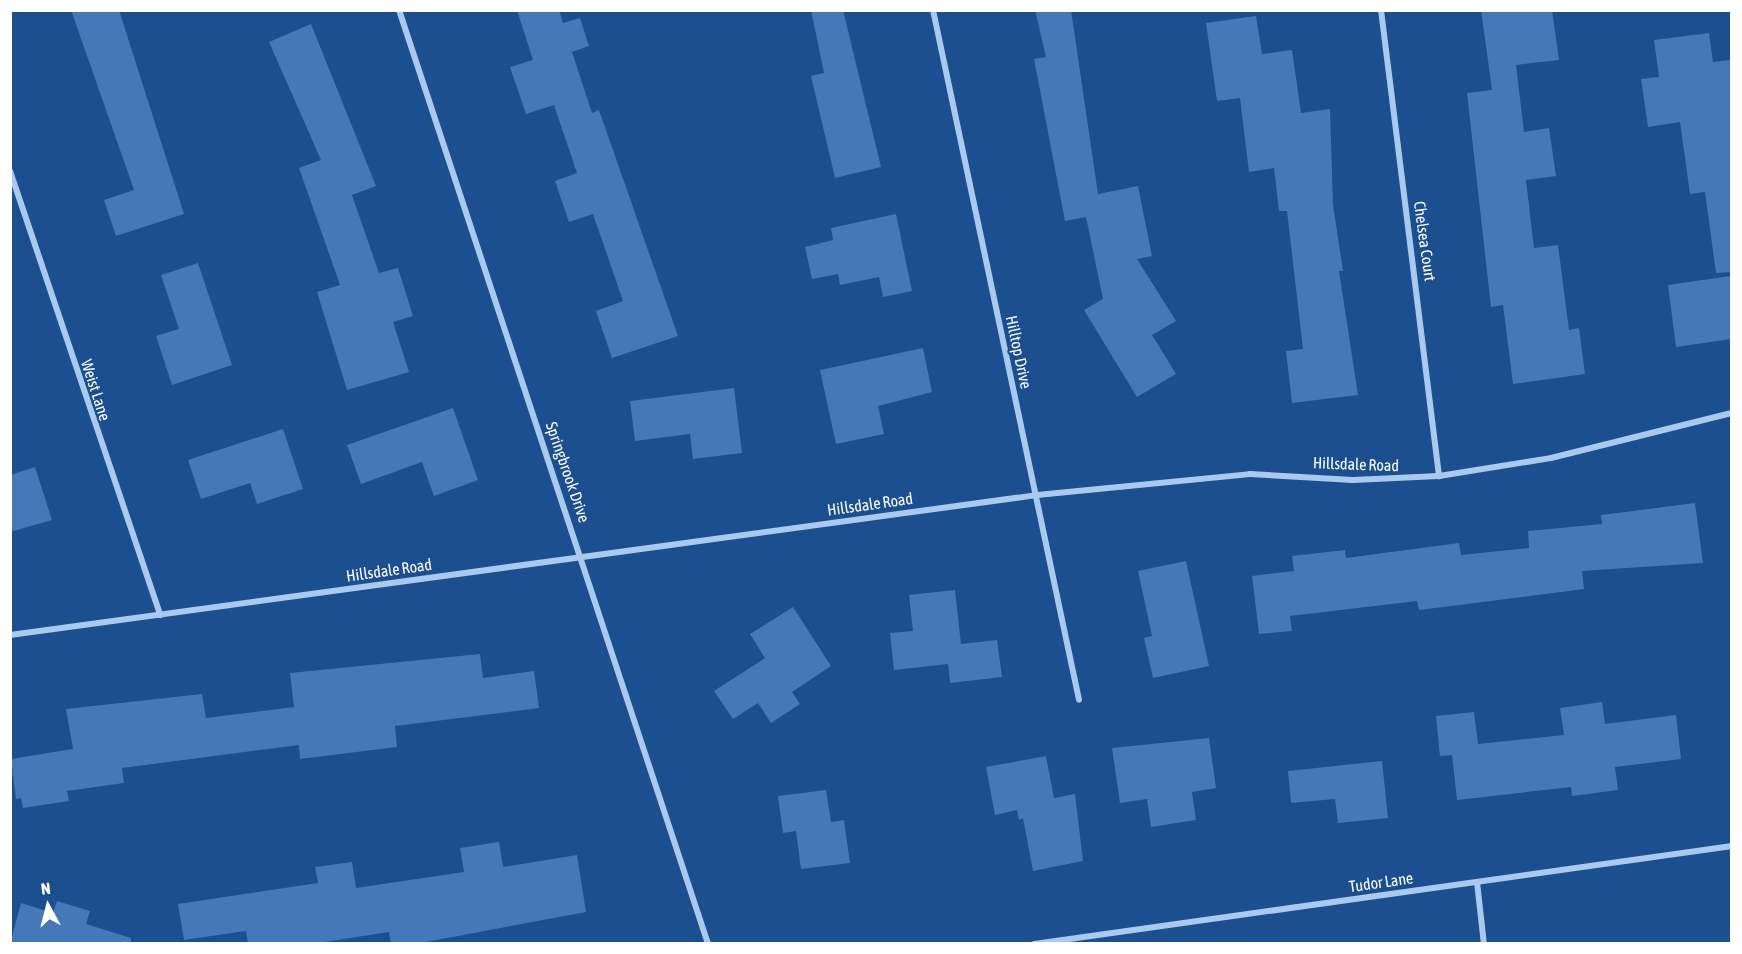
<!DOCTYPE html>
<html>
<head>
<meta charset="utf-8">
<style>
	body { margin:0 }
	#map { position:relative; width:1742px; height:954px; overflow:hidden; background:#1b4f8f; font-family:"Asap Condensed",sans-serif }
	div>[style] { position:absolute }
	.building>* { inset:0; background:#4478b7 }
	.street>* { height:6px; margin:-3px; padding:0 3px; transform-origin:3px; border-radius:3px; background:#a9c9ee }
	span { translate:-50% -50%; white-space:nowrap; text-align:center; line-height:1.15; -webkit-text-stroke:4.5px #1b4f8f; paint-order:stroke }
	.street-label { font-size:16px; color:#fff }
	.frame { position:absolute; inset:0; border:12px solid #fff; pointer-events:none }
	.north { position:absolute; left:18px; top:876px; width:60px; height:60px; -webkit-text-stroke:4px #1b4f8f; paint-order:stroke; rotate:353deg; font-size:16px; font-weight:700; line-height:24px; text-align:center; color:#fff }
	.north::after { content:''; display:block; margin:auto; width:21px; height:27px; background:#fff; clip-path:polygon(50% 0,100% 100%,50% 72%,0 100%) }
</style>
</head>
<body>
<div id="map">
	<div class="building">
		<div style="clip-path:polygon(71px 10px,119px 10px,184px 214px,116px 236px,104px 200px,134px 190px)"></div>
		<div style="clip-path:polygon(517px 10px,559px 10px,563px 23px,580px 18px,589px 46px,572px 52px,592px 113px,599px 110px,678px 336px,612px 358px,596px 311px,623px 301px,593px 214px,569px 222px,555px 181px,577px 173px,554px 105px,526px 114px,510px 67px,533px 60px)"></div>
		<div style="clip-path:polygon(811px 10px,843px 10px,881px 167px,835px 178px,811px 76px,824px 73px)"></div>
		<div style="clip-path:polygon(1035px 10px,1071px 10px,1098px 194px,1138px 186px,1152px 256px,1137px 259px,1176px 321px,1152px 335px,1176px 374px,1137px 397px,1084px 310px,1103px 299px,1086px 217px,1065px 221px,1034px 59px,1046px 57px)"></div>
		<div style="clip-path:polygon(1481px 10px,1552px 10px,1559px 60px,1516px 65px,1524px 132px,1549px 128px,1556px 176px,1526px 180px,1534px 248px,1558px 245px,1569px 330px,1579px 328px,1585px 374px,1513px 384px,1503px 305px,1491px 307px,1467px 93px,1492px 90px)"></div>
		<div style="clip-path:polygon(1256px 16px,1262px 54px,1292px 50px,1301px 113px,1330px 109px,1333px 205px,1343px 271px,1339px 271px,1358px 395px,1292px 403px,1286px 351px,1303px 349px,1287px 211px,1279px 211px,1274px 168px,1249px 172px,1240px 98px,1217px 101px,1206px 23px)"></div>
		<div style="clip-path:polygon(311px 24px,376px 186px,352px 195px,379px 273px,398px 268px,413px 316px,393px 322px,409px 372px,347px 390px,317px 292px,340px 285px,299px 168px,321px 160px,269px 42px)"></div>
		<div style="clip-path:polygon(1709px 33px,1713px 62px,1730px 60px,1731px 74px,1731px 272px,1716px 273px,1705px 192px,1690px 194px,1680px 122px,1648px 127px,1641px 79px,1659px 77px,1654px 40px)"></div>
		<div style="clip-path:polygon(896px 214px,912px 291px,883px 297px,879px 277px,840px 285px,838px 274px,812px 279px,805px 247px,833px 240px,831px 228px)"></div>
		<div style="clip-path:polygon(198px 263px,232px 365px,172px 385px,156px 336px,179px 329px,161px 275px)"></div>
		<div style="clip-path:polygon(1731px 276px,1731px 339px,1676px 347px,1668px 285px)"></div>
		<div style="clip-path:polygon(923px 348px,932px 392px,878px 406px,884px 434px,836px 444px,820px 370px)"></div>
		<div style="clip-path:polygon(734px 388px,742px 453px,693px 459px,690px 434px,635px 441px,630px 401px)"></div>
		<div style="clip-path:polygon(453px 408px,478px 480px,434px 496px,422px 462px,361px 484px,347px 445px)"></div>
		<div style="clip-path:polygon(283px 429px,303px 489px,257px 504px,250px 483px,201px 499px,188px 460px)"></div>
		<div style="clip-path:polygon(35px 467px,52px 520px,10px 532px,10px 475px)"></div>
		<div style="clip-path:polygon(1695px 503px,1703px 563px,1582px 571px,1584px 589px,1467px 604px,1419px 610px,1417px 601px,1290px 616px,1292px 631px,1259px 634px,1252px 576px,1294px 571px,1292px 556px,1345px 550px,1346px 558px,1459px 543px,1461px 555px,1529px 548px,1528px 531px,1602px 524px,1601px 515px)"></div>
		<div style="clip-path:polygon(1186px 561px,1209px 666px,1153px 678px,1144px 638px,1152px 636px,1138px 571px)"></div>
		<div style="clip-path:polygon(955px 590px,961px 644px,997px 640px,1002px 677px,950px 683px,948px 664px,894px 670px,890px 633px,913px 631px,909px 595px)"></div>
		<div style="clip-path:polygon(793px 607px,831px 666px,792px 692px,800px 704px,771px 723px,758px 703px,733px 719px,714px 691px,765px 658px,750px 634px)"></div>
		<div style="clip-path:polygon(480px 654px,483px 678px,534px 671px,539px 708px,395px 726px,397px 747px,300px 759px,299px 745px,122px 768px,124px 783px,67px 791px,69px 801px,23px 808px,21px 798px,16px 799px,11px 759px,73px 749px,66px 709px,202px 694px,206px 718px,294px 707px,290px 673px)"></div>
		<div style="clip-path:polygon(1602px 702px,1605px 724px,1676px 715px,1681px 759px,1615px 767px,1618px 790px,1572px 796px,1571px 787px,1457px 800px,1452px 755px,1440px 756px,1436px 716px,1474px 712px,1478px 744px,1564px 735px,1560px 708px)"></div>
		<div style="clip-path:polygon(1209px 738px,1216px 788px,1192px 792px,1196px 820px,1151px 827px,1147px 799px,1120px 803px,1112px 748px)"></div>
		<div style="clip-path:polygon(1046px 756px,1054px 798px,1075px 794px,1083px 861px,1033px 871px,1023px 818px,1019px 820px,1017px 810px,995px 815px,986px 767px)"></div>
		<div style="clip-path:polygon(1382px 761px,1388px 818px,1338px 823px,1335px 799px,1291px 803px,1288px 771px)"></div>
		<div style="clip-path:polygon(826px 790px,831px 822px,844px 820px,850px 863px,801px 869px,796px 831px,783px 833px,778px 796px)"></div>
		<div style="clip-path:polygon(499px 842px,503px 867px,577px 855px,586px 912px,415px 944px,391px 944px,389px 932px,312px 944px,248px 944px,246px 931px,184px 940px,178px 904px,318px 883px,315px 867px,352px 862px,356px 888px,464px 872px,460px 848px)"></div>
		<div style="clip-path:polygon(57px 901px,90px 911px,86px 924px,131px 938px,131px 944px,10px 944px,21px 903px,53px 913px)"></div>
	</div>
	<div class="street">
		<div style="left:399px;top:10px;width:984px;rotate:71.69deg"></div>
		<div style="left:933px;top:10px;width:705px;rotate:78.05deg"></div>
		<div style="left:1381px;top:10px;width:470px;rotate:82.9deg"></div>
		<div style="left:10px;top:171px;width:469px;rotate:71.3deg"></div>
		<div style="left:10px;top:635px;width:1036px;rotate:-7.76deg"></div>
		<div style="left:1037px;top:495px;width:214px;rotate:-5.6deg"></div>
		<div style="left:1250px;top:474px;width:103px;rotate:3.3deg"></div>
		<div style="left:1353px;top:480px;width:86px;rotate:-2.7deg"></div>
		<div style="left:1439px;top:476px;width:113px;rotate:-9.1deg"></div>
		<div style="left:1551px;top:458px;width:187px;rotate:-14deg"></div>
		<div style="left:1477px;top:882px;width:62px;rotate:83.6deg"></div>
		<div style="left:1034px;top:944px;width:705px;rotate:-7.99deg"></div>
	</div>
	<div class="street-label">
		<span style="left:1425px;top:241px;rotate:82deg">Chelsea Court</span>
		<span style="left:1019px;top:352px;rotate:78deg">Hilltop Drive</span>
		<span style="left:96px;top:390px;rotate:72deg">Weist Lane</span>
		<span style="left:1356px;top:464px;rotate:2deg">Hillsdale Road</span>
		<span style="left:568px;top:472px;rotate:71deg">Springbrook Drive</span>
		<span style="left:870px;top:504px;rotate:-8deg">Hillsdale Road</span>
		<span style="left:389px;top:570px;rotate:-8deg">Hillsdale Road</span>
		<span style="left:1381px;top:882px;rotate:-8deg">Tudor Lane</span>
	</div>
	<div class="frame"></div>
	<div class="north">N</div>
</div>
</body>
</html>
